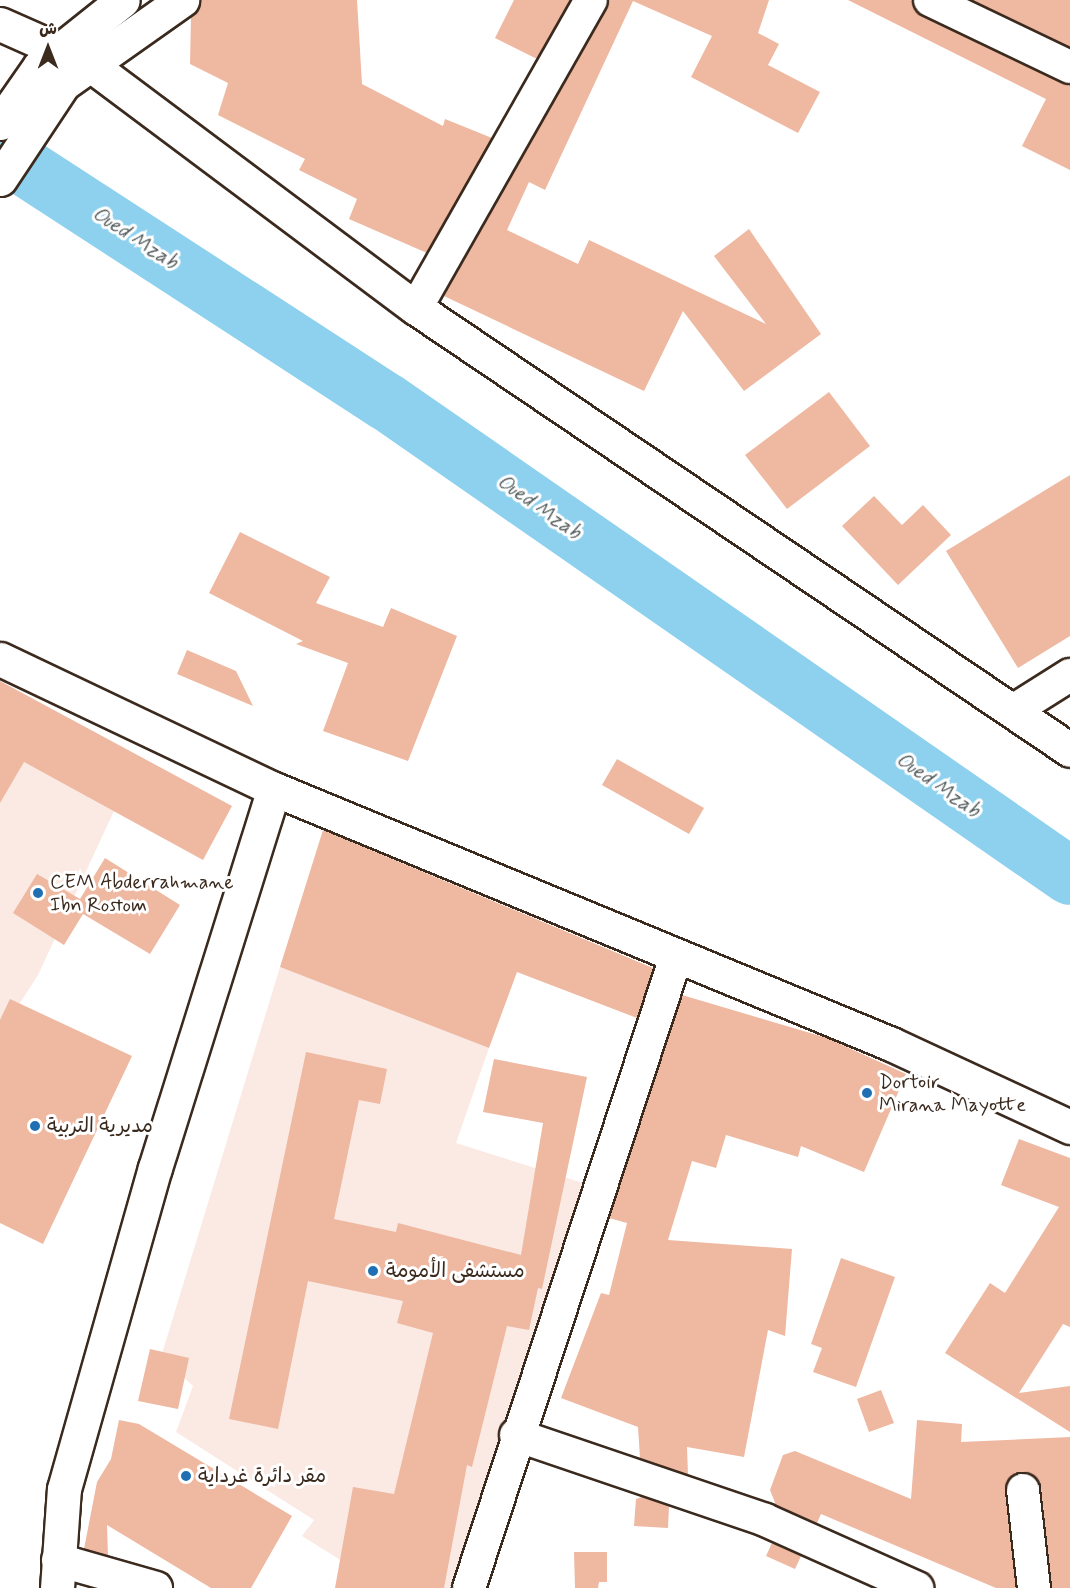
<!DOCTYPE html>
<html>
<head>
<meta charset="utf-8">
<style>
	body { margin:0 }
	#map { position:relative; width:1070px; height:1588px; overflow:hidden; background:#fff; font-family:Mynerve,"Playpen Sans Arabic",sans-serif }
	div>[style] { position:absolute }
	.built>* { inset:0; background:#faeae3 }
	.river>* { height:58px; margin:-29px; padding:0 29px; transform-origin:29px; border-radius:29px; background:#8dd1ef }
	.building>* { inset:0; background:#eeb8a1 }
	.roads { filter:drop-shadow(2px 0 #3b2a1e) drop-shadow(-2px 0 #3b2a1e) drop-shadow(0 2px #3b2a1e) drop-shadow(0 -2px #3b2a1e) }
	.street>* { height:32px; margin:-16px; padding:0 16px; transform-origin:16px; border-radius:16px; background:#fff }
	.secondary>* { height:33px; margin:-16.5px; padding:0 16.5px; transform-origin:16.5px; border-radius:16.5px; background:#fff }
	.dots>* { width:16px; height:16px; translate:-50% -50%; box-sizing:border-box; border:3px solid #fff; border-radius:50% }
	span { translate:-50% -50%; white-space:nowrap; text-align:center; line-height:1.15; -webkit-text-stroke:6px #fff; paint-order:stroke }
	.poi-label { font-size:20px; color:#3b2a1e }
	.left { translate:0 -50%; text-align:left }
	.water-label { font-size:21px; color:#545c5d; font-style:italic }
	.north { position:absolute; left:18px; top:18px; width:60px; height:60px; -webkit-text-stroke:4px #fff; paint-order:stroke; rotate:0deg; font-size:16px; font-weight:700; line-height:24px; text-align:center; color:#3b2a1e }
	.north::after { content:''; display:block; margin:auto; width:21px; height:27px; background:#3b2a1e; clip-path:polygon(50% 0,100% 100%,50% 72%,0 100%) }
</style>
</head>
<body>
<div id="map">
	<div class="built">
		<div style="clip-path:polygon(0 749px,114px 811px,38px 975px,0 1034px)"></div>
		<div style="clip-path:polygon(280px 967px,489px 1048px,456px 1143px,589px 1185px,453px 1588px,385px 1588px,302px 1536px,314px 1520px,176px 1432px,193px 1386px,161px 1357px)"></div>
	</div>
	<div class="river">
		<div style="left:0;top:151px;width:461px;rotate:33deg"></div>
		<div style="left:387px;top:402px;width:831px;rotate:34.76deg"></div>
	</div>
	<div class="building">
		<div style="clip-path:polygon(200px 0,357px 0,362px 84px,443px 126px,445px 119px,492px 138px,427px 253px,349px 219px,357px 199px,299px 170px,305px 159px,218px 115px,228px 83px,190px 64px,191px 17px)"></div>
		<div style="clip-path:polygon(514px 0,570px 0,537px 59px,495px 38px)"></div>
		<div style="clip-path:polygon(609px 0,769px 0,758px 33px,779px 44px,768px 65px,820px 92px,798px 133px,691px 77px,712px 36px,633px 1px,545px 190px,529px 182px,507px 230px,578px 264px,589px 240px,766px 324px,714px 256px,749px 229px,821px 334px,744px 391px,683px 311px,644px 391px,444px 296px)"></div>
		<div style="clip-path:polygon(848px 0,912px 0,922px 16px,1070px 85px,1070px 170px,1022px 146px,1046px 99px)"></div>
		<div style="clip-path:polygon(972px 0,1070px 0,1070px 47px)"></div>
		<div style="clip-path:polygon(829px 392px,870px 446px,787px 509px,745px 455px)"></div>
		<div style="clip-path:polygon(1070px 475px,1070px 636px,1018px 668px,946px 551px)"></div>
		<div style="clip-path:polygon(874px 496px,902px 525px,923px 505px,951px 535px,898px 585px,842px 526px)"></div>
		<div style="clip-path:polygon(240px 532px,330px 577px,316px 603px,383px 627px,391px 608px,457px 636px,408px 761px,323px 731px,348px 663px,296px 644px,303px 641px,209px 593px)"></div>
		<div style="clip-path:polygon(187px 650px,236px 671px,253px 706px,177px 674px)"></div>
		<div style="clip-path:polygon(0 681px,232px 806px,203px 860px,24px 762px,0 803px)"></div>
		<div style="clip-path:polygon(617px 759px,704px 808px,689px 834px,602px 785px)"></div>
		<div style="clip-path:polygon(323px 830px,653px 968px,637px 1018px,517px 972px,489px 1048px,280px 967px)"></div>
		<div style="clip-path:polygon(105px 858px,180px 905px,150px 954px,83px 914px,64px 945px,13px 913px,37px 874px,80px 899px)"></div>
		<div style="clip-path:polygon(682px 995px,827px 1038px,906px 1074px,864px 1172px,801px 1146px,798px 1157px,726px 1135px,716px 1168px,692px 1161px,668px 1240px,792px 1249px,785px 1336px,768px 1330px,744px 1457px,687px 1447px,688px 1475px,640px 1458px,638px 1427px,561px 1398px,601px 1293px,609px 1295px,627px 1223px,609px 1218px)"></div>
		<div style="clip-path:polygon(10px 999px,132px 1056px,43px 1244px,0 1223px,0 1020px)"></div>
		<div style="clip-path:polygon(306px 1052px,387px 1069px,380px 1104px,359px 1100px,334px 1219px,396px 1232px,398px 1223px,521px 1255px,543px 1123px,483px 1112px,494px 1059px,587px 1077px,542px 1289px,538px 1288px,529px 1330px,507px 1326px,472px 1467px,467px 1465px,444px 1588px,335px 1588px,353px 1487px,394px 1494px,433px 1333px,397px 1323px,403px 1301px,308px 1281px,278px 1429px,229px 1419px)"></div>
		<div style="clip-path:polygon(1019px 1139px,1070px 1158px,1070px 1327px,1063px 1324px,1019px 1393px,1070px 1386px,1070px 1432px,945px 1353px,990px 1283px,1005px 1293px,1059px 1207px,1001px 1185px)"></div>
		<div style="clip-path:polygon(841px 1258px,895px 1277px,856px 1387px,813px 1372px,822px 1348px,811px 1344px)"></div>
		<div style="clip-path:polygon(150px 1349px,189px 1358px,178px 1409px,138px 1401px)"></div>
		<div style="clip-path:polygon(881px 1390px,894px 1423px,869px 1432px,857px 1399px)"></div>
		<div style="clip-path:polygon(119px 1420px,139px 1424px,292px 1516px,251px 1588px,211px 1588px,107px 1525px,108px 1556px,84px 1549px,97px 1482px,111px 1459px)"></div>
		<div style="clip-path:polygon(917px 1420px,962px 1424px,961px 1442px,1070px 1437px,1070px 1588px,1052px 1588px,1041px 1488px,1030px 1473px,1013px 1475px,1005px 1491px,1016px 1588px,996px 1588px,821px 1514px,817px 1523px,776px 1505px,770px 1490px,783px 1455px,795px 1451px,911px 1499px)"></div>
		<div style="clip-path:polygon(642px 1497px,669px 1506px,668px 1528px,634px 1526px,636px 1499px)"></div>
		<div style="clip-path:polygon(772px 1543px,801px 1556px,795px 1569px,766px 1556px)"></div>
		<div style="clip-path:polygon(574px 1552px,607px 1552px,607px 1582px,599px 1582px,598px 1588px,575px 1588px)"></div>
	</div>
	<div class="roads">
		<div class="street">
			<div style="left:930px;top:0;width:155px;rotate:25.6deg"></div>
			<div style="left:416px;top:308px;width:354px;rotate:-60.4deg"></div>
			<div style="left:1016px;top:709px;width:64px;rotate:-32.2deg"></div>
			<div style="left:516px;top:1435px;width:263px;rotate:18.8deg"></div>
			<div style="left:765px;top:1520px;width:167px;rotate:24.1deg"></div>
			<div style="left:1023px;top:1490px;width:99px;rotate:83.6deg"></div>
			<div style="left:58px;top:1560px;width:102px;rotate:15.9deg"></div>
			<div style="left:469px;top:1588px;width:664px;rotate:-71.84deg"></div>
		</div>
		<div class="secondary">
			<div style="left:0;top:24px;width:96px;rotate:23.9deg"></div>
			<div style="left:88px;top:63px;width:409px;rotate:36.8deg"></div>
			<div style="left:416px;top:308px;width:789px;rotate:34.05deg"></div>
			<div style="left:0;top:123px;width:68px;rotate:-55.1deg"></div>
			<div style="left:39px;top:67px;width:107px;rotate:-38.6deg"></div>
			<div style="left:0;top:179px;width:114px;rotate:-56.4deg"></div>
			<div style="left:63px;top:84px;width:146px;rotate:-35.2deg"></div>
			<div style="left:0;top:659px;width:303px;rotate:25.4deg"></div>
			<div style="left:274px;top:789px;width:668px;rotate:22.45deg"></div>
			<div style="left:891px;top:1044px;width:197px;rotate:24.9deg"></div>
			<div style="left:57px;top:1588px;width:99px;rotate:-86deg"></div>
			<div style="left:64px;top:1489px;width:334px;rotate:-74.2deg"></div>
			<div style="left:155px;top:1168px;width:397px;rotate:-72.6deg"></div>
		</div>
	</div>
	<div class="dots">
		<div style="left:38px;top:893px;background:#1f6fb2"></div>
		<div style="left:867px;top:1093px;background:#1f6fb2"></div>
		<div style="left:35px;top:1126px;background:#1f6fb2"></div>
		<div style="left:373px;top:1271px;background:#1f6fb2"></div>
		<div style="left:186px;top:1476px;background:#1f6fb2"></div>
	</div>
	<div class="poi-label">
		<span class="left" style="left:50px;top:894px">CEM Abderrahmane<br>Ibn Rostom</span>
		<span class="left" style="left:879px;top:1094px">Dortoir<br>Mirana Mayotte</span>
		<span class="left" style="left:47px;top:1126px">مديرية التربية</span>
		<span class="left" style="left:386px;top:1271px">مستشفى الأمومة</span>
		<span class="left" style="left:198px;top:1476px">مقر دائرة غرداية</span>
	</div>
	<div class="water-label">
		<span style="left:135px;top:238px;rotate:33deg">Oued Mzab</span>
		<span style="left:539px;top:507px;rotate:35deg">Oued Mzab</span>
		<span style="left:938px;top:785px;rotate:35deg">Oued Mzab</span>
	</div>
	<div class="north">ش</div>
</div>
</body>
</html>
